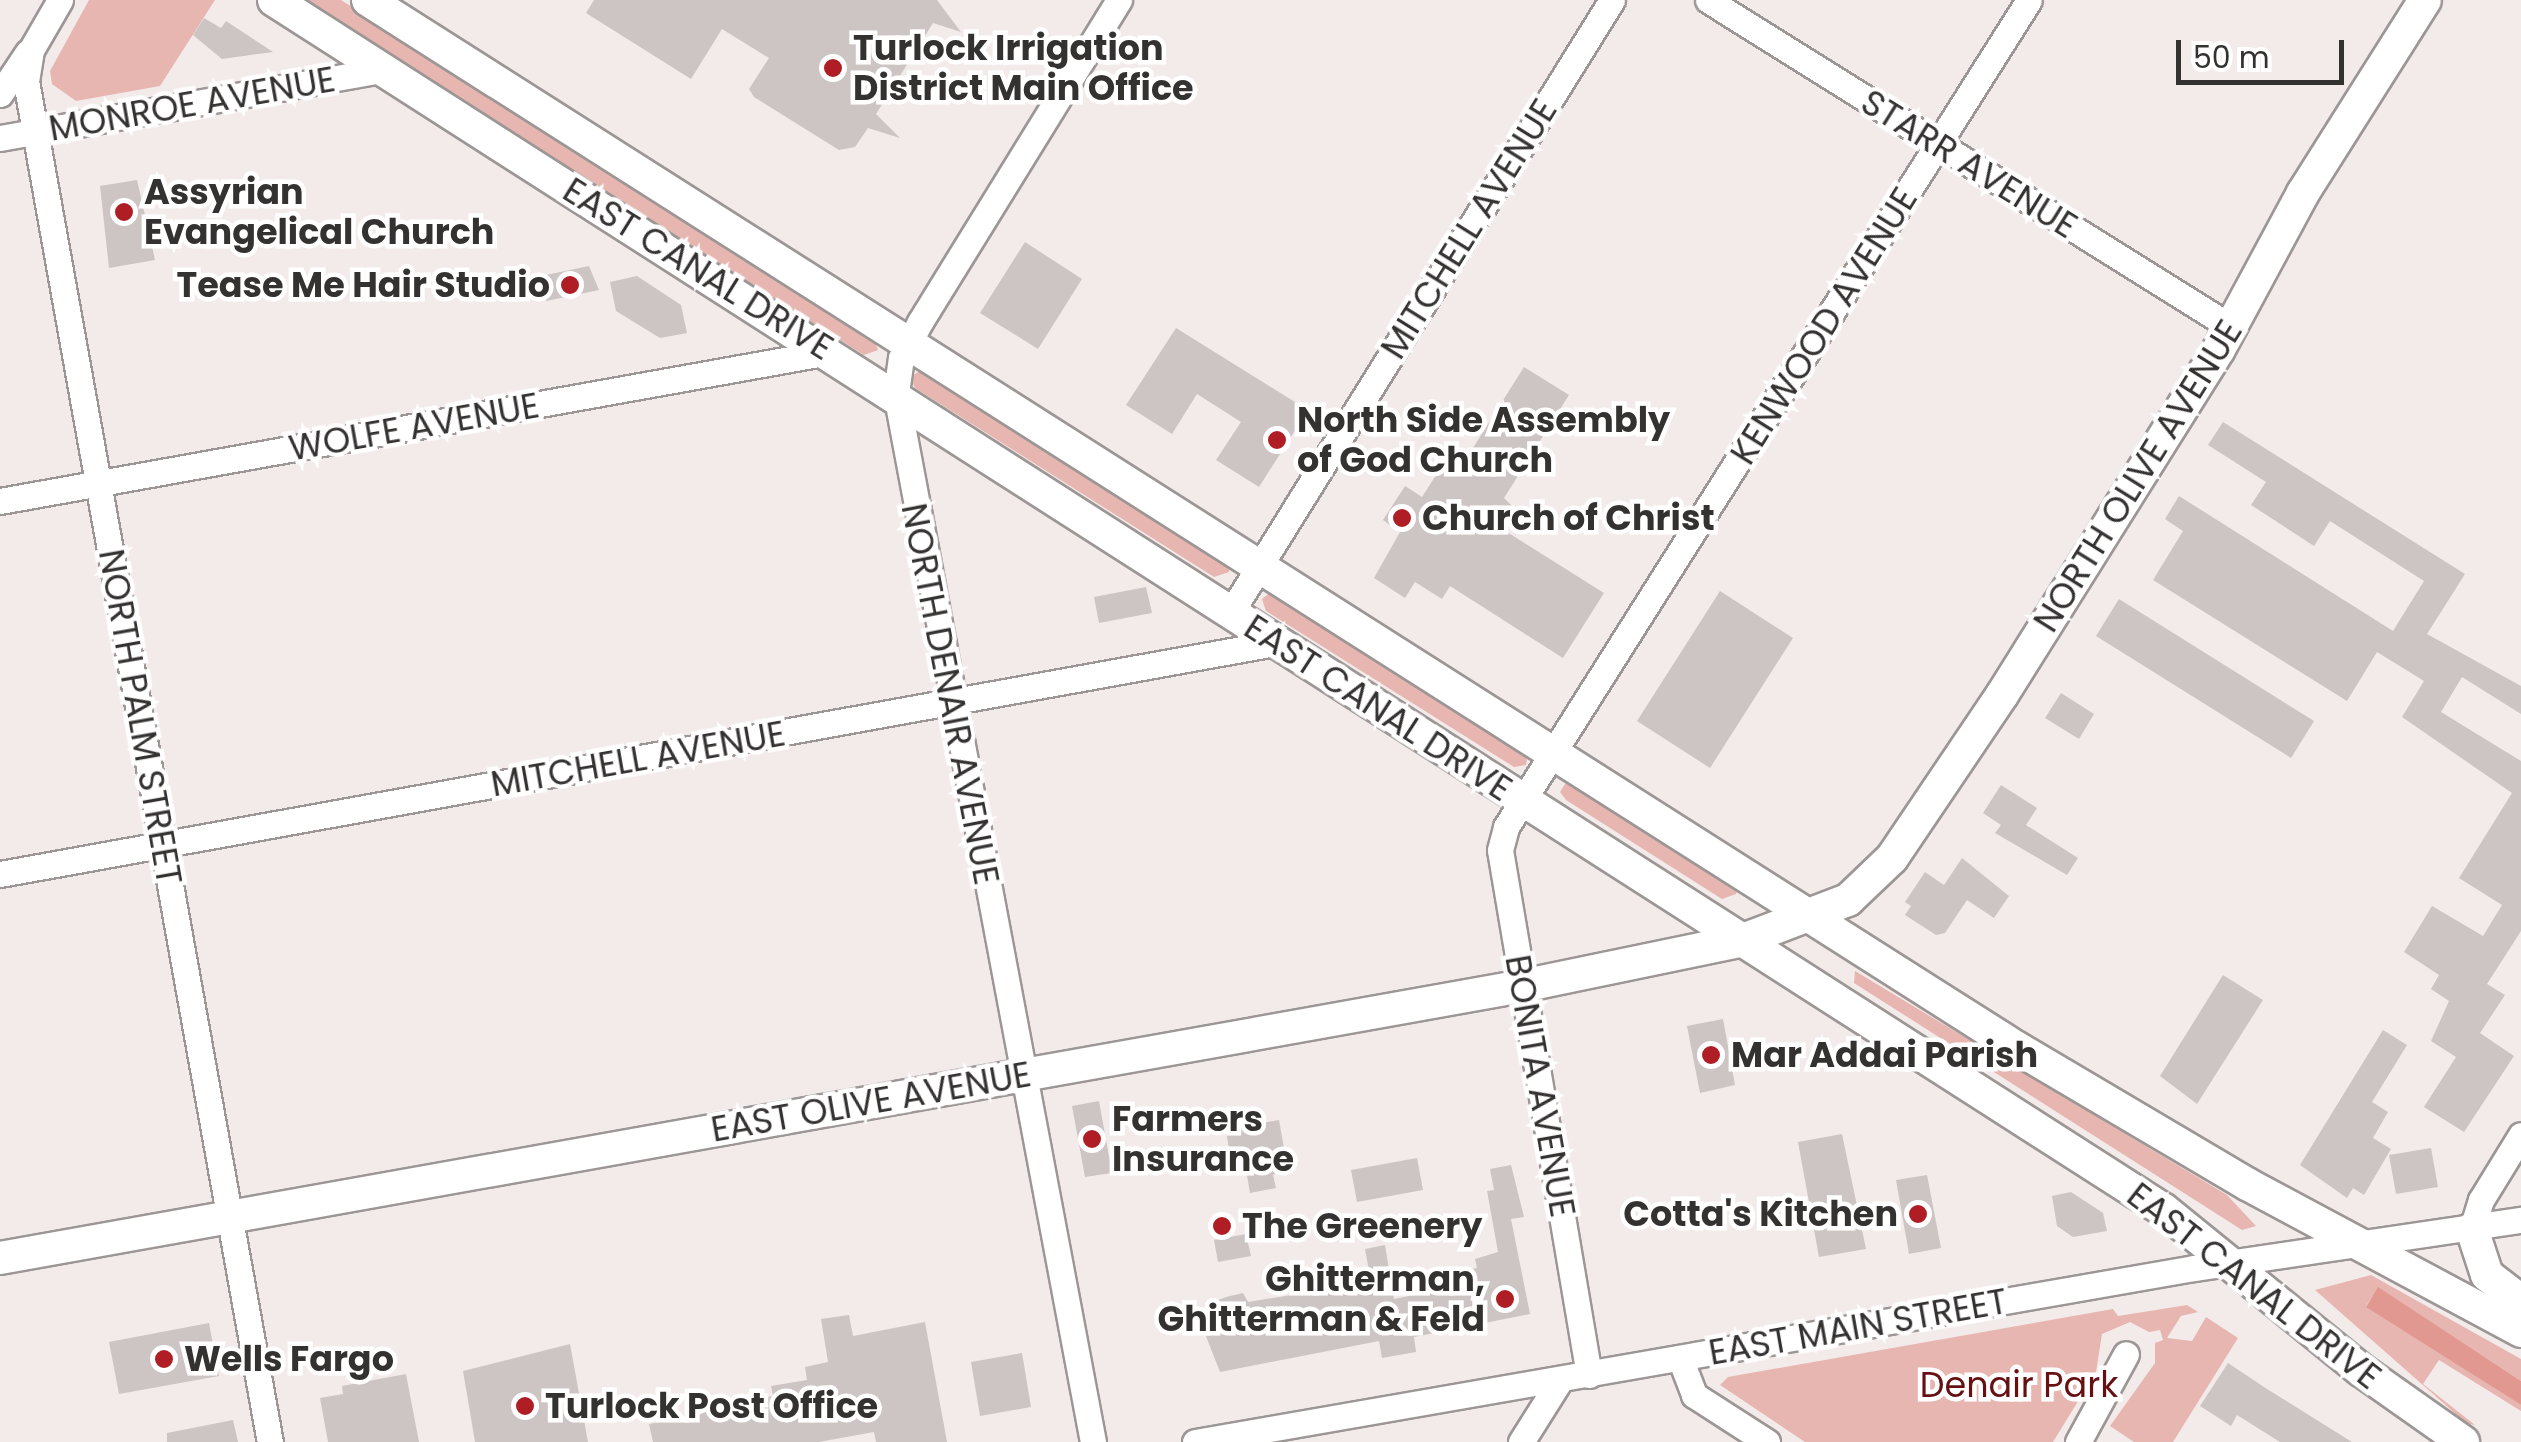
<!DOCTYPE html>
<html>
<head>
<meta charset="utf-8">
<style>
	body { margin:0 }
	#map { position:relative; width:2521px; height:1442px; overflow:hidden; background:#f2ebea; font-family:Poppins,sans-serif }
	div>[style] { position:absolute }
	.green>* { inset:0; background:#e7b6b1 }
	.water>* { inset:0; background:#e19891 }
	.building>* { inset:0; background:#ccc5c4 }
	.roads { filter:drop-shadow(2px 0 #9c9695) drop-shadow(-2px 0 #9c9695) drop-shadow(0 2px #9c9695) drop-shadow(0 -2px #9c9695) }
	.street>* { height:25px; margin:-12.5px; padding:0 12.5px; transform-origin:12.5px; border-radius:12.5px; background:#fff }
	.secondary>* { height:32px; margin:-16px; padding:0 16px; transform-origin:16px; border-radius:16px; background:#fff }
	.dots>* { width:28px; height:28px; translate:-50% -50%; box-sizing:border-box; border:5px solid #fff; border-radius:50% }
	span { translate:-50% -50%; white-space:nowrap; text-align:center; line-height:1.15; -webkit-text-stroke:9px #fff; paint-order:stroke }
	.poi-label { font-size:35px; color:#343131; font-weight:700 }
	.left { translate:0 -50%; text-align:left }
	.right { translate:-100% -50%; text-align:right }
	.street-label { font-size:35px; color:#343131 }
	.park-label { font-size:35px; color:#661012 }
	.scale { position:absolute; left:2176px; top:40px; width:168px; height:45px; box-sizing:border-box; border:5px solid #343131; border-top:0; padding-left:12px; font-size:30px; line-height:35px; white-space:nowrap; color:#343131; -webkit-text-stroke:8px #fff; paint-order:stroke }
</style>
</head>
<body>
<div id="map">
	<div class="green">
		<div style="clip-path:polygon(89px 0,215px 0,160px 86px,76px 101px,52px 84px,50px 71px)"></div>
		<div style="clip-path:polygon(302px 0,341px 0,873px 337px,878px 350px,864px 355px)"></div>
		<div style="clip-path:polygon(923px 369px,1230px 566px,1229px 572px,1214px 577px,915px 388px,910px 377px)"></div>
		<div style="clip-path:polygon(1272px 591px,1528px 753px,1526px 765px,1514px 767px,1266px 611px,1262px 599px)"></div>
		<div style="clip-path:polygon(1567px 781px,1738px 888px,1736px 894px,1722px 899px,1566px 800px,1560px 792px)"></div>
		<div style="clip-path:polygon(1855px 971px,2227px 1195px,2256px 1226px,2242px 1230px,1854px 983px)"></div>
		<div style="clip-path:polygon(2371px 1275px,2521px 1359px,2521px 1381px,2378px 1288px,2366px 1306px,2521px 1405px,2521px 1411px,2439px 1360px,2423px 1384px,2475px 1425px,2466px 1423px,2315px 1290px)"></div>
		<div style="clip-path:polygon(2187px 1305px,2198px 1312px,2181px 1316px,2167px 1338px,2192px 1341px,2206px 1317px,2238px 1338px,2173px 1442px,2134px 1442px,2110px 1426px,2155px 1363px,2155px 1343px,2163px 1340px,2160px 1330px,2149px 1332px,2130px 1322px,2102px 1334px,2096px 1372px,2053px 1442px,1805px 1442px,1720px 1385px,1728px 1377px,2113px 1309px,2118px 1316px)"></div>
	</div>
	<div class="water">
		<div style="clip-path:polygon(2378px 1287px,2521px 1381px,2521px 1405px,2366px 1307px)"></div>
	</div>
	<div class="building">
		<div style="clip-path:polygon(594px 0,937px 0,961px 32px,933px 23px,876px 114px,900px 138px,868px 128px,855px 147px,839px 150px,754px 97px,749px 89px,769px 58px,722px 29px,691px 79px,586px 13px)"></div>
		<div style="clip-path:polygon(204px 18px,221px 28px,226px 21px,273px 52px,222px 59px,193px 35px)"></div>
		<div style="clip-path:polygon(137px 180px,155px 260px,109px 268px,100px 186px)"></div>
		<div style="clip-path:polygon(1025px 242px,1082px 279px,1038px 349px,980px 313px)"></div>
		<div style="clip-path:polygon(589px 266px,599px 290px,546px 301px,546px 275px)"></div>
		<div style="clip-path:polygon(637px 276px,681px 305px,687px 333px,660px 338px,616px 311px,610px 282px)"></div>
		<div style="clip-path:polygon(1176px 328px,1308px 410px,1259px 487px,1216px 460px,1241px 422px,1197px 394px,1172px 434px,1126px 405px)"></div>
		<div style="clip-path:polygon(1524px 367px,1569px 395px,1504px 498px,1512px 506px,1499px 527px,1604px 593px,1563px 658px,1450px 586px,1442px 599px,1415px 582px,1405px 598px,1374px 578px,1400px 532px,1383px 520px,1405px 486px,1422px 497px,1445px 461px,1459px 470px)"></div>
		<div style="clip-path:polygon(2223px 422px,2465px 574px,2427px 634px,2521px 686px,2521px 714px,2462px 677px,2441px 712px,2521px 761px,2521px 931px,2487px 984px,2505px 995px,2480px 1033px,2514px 1056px,2464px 1132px,2424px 1107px,2456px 1057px,2431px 1041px,2449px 1001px,2431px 989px,2439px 975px,2404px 952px,2432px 906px,2483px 936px,2502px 905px,2459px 878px,2512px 793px,2402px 717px,2424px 681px,2377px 652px,2347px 701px,2153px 580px,2183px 531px,2165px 519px,2179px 496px,2393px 631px,2424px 581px,2330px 521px,2314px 546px,2251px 505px,2266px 482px,2208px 445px)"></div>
		<div style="clip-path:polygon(1146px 587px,1152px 613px,1099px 623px,1094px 597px)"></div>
		<div style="clip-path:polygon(1720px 591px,1793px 638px,1710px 768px,1637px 721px)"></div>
		<div style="clip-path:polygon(2119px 599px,2314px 721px,2291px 758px,2096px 636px)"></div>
		<div style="clip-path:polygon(2061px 693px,2094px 714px,2079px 739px,2045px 718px)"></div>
		<div style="clip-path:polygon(2001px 785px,2037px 808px,2026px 825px,2078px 858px,2067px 875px,1995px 833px,2001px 825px,1983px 813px)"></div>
		<div style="clip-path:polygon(1962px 858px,2009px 896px,1994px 918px,1967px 900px,1945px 933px,1936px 935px,1905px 915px,1911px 906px,1905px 902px,1925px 872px,1944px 885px)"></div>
		<div style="clip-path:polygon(2223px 975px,2263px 1000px,2197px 1104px,2160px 1076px)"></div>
		<div style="clip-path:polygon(1723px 1019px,1735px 1085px,1700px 1093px,1687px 1026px)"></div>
		<div style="clip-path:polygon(2383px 1030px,2407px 1045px,2372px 1102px,2388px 1112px,2373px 1138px,2391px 1149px,2364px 1195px,2353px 1188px,2347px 1198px,2300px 1165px)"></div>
		<div style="clip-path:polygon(1099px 1101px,1112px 1173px,1085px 1177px,1072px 1106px)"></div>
		<div style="clip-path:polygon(1258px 1110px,1261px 1123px,1279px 1120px,1287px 1165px,1273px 1175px,1276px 1188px,1250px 1193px,1246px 1170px,1233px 1172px,1226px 1131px,1243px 1128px,1240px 1113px)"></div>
		<div style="clip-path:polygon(1842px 1134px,1866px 1249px,1819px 1257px,1798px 1142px)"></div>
		<div style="clip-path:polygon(2431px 1148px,2438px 1187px,2396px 1194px,2389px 1155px)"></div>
		<div style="clip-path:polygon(1417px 1158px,1423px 1190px,1357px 1202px,1351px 1170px)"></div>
		<div style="clip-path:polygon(1511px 1165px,1524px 1217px,1511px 1219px,1530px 1314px,1414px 1337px,1416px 1352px,1382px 1358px,1379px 1341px,1220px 1372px,1202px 1326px,1211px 1325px,1208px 1311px,1218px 1309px,1216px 1301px,1226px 1297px,1243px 1293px,1248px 1302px,1371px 1282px,1365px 1249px,1385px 1245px,1394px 1299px,1429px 1292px,1427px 1277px,1477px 1268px,1475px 1259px,1498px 1252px,1487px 1191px,1494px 1190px,1490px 1169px)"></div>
		<div style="clip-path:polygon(1927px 1175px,1941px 1248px,1909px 1254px,1896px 1180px)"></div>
		<div style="clip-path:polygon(2071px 1192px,2103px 1213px,2107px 1231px,2073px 1237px,2057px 1226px,2052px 1196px)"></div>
		<div style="clip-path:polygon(1246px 1234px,1251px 1256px,1218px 1262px,1214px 1240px)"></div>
		<div style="clip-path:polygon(849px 1315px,853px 1336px,925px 1322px,947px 1442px,876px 1442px,874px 1432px,819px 1442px,653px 1442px,649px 1424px,702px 1414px,700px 1407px,773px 1396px,771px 1386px,807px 1380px,805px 1367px,828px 1362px,821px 1319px)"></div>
		<div style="clip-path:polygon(209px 1323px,219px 1376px,119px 1394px,109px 1342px)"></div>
		<div style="clip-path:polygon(570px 1344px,588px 1442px,475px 1442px,463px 1371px)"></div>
		<div style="clip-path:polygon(1022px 1353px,1031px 1407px,980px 1416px,971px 1362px)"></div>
		<div style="clip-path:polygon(2228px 1363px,2267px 1389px,2352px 1442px,2280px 1442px,2237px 1415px,2231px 1426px,2200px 1406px)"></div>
		<div style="clip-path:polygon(406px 1374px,419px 1442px,328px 1442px,320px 1398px,343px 1394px,342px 1386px)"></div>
		<div style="clip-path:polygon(233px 1420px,238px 1442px,167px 1442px,167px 1433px)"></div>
	</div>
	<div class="roads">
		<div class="street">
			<div style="left:60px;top:0;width:58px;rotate:120.1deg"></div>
			<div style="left:31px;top:50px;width:31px;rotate:99deg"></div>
			<div style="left:26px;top:81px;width:1383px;rotate:79.84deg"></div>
			<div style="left:1708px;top:0;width:617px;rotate:32.02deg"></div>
			<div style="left:0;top:94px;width:50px;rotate:-56.3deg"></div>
			<div style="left:0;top:138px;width:389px;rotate:-10.1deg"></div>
			<div style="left:0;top:501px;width:842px;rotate:-10.19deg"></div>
			<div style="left:1231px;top:612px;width:721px;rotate:-58.1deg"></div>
			<div style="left:0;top:874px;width:1296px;rotate:-10.27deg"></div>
			<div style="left:2472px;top:1229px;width:30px;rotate:-73deg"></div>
			<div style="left:2481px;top:1200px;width:76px;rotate:-58.4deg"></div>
			<div style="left:1680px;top:1358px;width:40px;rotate:69deg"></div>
			<div style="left:1694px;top:1395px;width:87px;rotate:32.8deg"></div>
			<div style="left:1589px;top:1375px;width:532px;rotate:-99.62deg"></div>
			<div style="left:1500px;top:850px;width:24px;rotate:-75deg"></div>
			<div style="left:1506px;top:827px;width:978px;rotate:-57.69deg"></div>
			<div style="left:1093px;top:1442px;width:1067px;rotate:-100.64deg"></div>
			<div style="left:896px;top:393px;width:35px;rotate:-82deg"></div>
			<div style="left:901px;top:358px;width:41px;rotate:-62.2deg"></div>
			<div style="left:920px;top:322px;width:379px;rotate:-58.3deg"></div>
			<div style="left:1195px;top:1442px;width:1014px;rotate:-9.88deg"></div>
			<div style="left:2194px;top:1268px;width:331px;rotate:-8.4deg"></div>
			<div style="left:1521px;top:1442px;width:73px;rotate:-57.8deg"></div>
			<div style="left:2078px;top:1442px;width:100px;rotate:-61.4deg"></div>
		</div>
		<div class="secondary">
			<div style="left:274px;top:0;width:2244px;rotate:32.63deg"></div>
			<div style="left:2164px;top:1210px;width:254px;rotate:39.1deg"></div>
			<div style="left:2361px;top:1370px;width:125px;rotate:35.2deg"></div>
			<div style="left:368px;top:0;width:1954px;rotate:32.44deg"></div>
			<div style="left:2017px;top:1048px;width:267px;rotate:30.6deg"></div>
			<div style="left:2247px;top:1184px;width:311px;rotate:28.2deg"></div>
			<div style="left:2472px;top:1229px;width:48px;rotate:71.9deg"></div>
			<div style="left:2487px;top:1275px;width:43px;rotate:37.4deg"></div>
			<div style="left:0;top:1258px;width:1546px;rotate:-10.13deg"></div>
			<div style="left:1522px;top:986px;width:223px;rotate:-11.7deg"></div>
			<div style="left:1740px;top:941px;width:116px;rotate:-20.8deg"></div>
			<div style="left:1848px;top:900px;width:61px;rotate:-43.7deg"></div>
			<div style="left:1892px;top:858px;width:197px;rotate:-56deg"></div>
			<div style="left:2002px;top:695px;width:408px;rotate:-57.9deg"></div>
			<div style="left:2219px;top:349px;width:177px;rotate:-61.7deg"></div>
			<div style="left:2303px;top:193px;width:228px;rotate:-57.7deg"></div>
		</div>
	</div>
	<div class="dots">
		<div style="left:833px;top:68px;background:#af1e24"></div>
		<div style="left:124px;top:212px;background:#af1e24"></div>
		<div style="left:570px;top:285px;background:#af1e24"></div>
		<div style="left:1277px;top:440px;background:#af1e24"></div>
		<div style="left:1402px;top:518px;background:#af1e24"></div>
		<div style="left:1711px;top:1055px;background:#af1e24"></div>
		<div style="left:1092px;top:1139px;background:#af1e24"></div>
		<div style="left:1918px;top:1214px;background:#af1e24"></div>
		<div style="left:1222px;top:1226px;background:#af1e24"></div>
		<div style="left:1505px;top:1299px;background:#af1e24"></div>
		<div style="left:164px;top:1359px;background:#af1e24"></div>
		<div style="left:525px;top:1406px;background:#af1e24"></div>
	</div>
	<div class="poi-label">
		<span class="left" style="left:853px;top:68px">Turlock Irrigation<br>District Main Office</span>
		<span class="left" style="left:144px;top:212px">Assyrian<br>Evangelical Church</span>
		<span class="right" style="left:550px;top:285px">Tease Me Hair Studio</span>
		<span class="left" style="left:1297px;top:440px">North Side Assembly<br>of God Church</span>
		<span class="left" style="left:1422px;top:518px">Church of Christ</span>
		<span class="left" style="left:1731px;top:1055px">Mar Addai Parish</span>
		<span class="left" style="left:1112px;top:1139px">Farmers<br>Insurance</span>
		<span class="right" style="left:1898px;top:1214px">Cotta's Kitchen</span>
		<span class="left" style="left:1242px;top:1226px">The Greenery</span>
		<span class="right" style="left:1485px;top:1299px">Ghitterman,<br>Ghitterman &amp; Feld</span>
		<span class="left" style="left:184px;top:1359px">Wells Fargo</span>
		<span class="left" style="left:545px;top:1406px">Turlock Post Office</span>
	</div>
	<div class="street-label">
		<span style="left:192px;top:104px;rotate:-10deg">MONROE AVENUE</span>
		<span style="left:1969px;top:164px;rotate:32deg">STARR AVENUE</span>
		<span style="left:1469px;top:229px;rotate:-58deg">MITCHELL AVENUE</span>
		<span style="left:698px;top:269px;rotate:32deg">EAST CANAL DRIVE</span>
		<span style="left:1824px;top:326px;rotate:-58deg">KENWOOD AVENUE</span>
		<span style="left:414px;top:427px;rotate:-10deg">WOLFE AVENUE</span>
		<span style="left:2138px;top:476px;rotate:-58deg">NORTH OLIVE AVENUE</span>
		<span style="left:950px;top:694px;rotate:79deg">NORTH DENAIR AVENUE</span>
		<span style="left:1378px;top:708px;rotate:33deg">EAST CANAL DRIVE</span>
		<span style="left:140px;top:717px;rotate:80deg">NORTH PALM STREET</span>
		<span style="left:638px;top:759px;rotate:-10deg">MITCHELL AVENUE</span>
		<span style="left:1540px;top:1086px;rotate:80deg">BONITA AVENUE</span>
		<span style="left:871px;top:1102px;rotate:-10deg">EAST OLIVE AVENUE</span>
		<span style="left:2254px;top:1286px;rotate:38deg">EAST CANAL DRIVE</span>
		<span style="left:1858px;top:1327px;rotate:-10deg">EAST MAIN STREET</span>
	</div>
	<div class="park-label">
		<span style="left:2019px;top:1385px">Denair Park</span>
	</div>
	<div class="scale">50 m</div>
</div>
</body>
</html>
